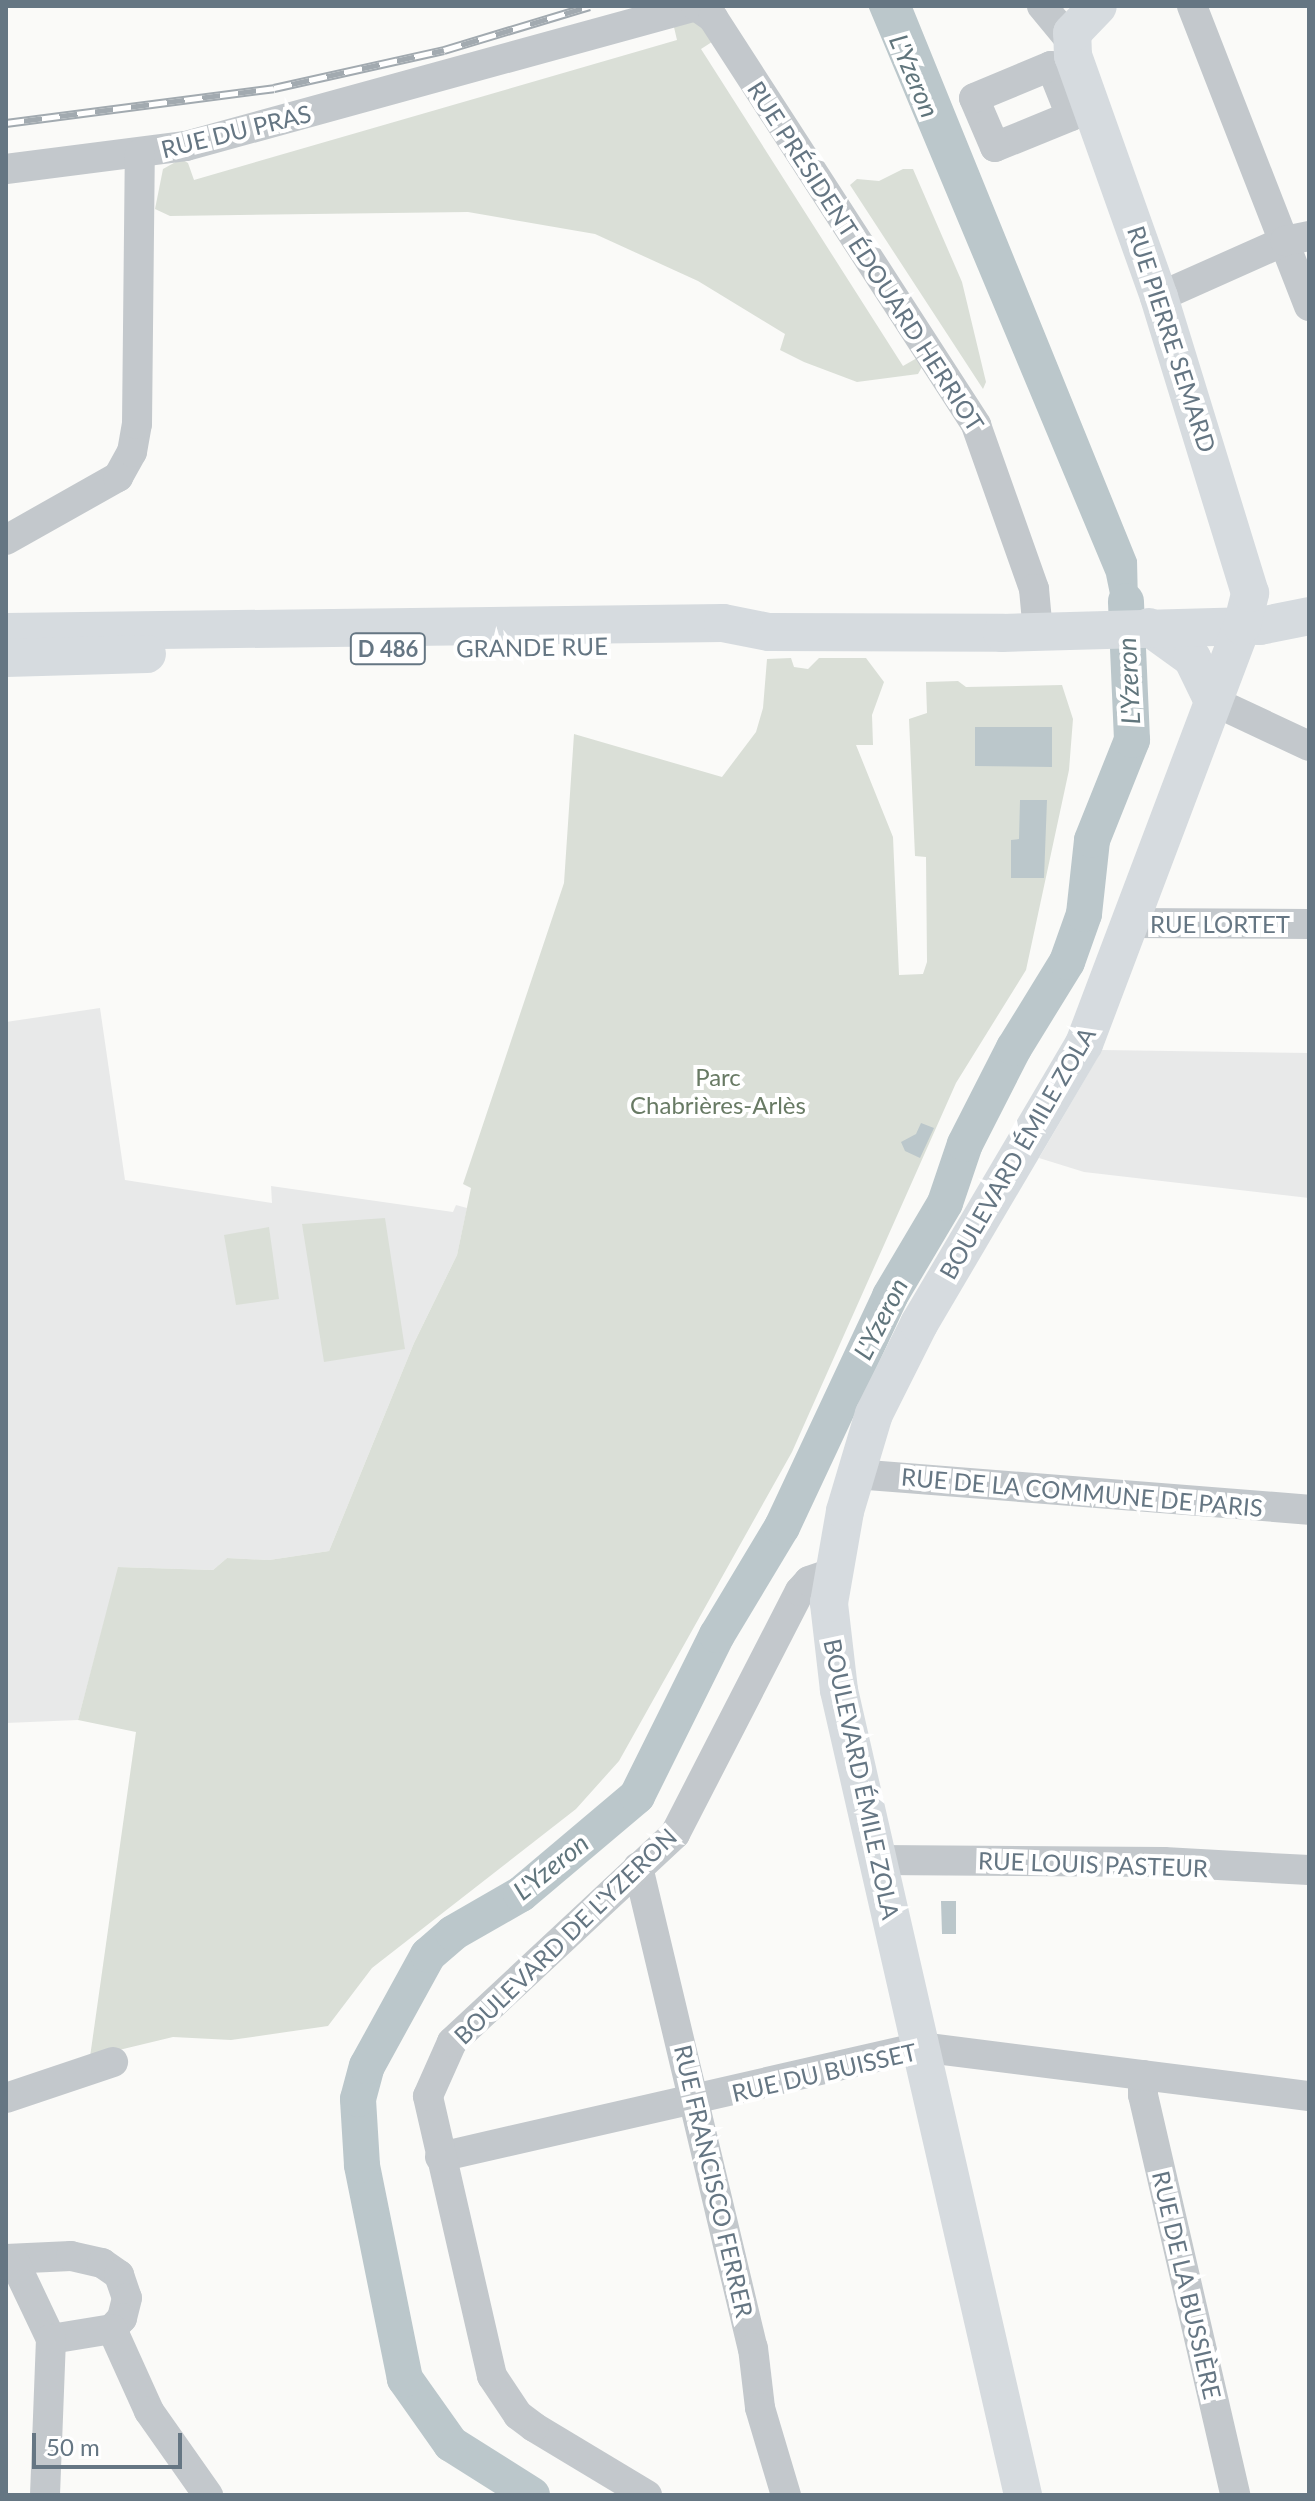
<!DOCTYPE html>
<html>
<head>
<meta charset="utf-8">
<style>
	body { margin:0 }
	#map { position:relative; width:1315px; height:2501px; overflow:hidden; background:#fafaf8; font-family:Lato,sans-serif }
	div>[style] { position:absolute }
	.built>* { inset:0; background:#e8e9e9 }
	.green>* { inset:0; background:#dadfd7 }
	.water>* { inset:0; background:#bbc7cb }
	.river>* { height:36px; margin:-18px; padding:0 18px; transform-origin:18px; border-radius:18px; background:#bbc7cb }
	.minor>* { height:30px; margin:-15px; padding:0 15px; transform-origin:15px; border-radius:15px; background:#c3c8cc }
	.major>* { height:38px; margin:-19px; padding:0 19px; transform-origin:19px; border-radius:19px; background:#d6dbdf }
	.rail>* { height:9px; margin-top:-4.5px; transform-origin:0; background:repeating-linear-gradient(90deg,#fff 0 18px,#a2aab0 0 36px); box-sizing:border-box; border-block:2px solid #a2aab0 }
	span { translate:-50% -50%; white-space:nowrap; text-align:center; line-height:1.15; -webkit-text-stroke:8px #fff; paint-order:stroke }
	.shield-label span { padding:2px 6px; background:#fff; border:2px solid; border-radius:6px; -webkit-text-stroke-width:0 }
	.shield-label { font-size:22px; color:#657683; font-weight:700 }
	.street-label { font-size:24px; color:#657683 }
	.park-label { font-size:24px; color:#687a64 }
	.water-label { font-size:26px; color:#60757c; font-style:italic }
	.frame { position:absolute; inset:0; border:8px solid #657683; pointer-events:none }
	.scale { position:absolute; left:32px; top:2433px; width:150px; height:36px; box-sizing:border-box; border:4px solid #657683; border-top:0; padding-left:10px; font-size:24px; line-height:28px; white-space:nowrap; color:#657683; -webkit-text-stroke:6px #fff; paint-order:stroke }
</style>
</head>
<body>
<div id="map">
	<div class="built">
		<div style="clip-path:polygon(100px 1008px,125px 1180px,272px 1203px,271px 1186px,453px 1212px,456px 1205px,467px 1208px,457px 1255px,414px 1343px,329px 1551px,269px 1560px,227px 1558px,213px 1570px,119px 1567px,78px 1720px,6px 1723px,6px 1022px)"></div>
		<div style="clip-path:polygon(1102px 1050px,1309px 1053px,1309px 1198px,1084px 1172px,1039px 1158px)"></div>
	</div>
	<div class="green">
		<div style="clip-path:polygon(690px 20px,701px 23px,715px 40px,701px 49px,903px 366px,917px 358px,922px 367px,918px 374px,857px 382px,804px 362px,780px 350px,785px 334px,698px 281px,595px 234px,468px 212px,170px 216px,155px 209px,163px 169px,181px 159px,188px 163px,194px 180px,677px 40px,673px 23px)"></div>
		<div style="clip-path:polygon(903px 169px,913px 169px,962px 282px,986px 382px,983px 389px,850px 185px,857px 179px,879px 181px)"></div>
		<div style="clip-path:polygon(791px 658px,794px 667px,808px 669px,819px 658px,866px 658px,884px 682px,872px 715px,873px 745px,856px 745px,893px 837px,899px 975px,923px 974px,927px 962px,926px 857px,915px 856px,909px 719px,927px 713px,926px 682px,958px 681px,966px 687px,1062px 685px,1073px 719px,1069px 770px,1026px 970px,956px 1083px,792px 1452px,619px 1761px,576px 1809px,372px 1968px,328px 2026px,231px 2040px,173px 2037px,90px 2057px,136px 1732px,78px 1720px,118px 1567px,213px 1570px,227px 1558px,269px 1560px,329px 1551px,414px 1343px,457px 1255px,471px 1188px,463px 1184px,564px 883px,574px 734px,722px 777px,756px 732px,763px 708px,767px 659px)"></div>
		<div style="clip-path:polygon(385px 1218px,405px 1349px,324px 1362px,302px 1224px)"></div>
		<div style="clip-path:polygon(269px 1227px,279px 1299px,236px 1305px,224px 1235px)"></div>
	</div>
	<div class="water">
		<div style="clip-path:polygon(868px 6px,912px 6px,1137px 560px,1139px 648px,1121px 648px,1106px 575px)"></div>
		<div style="clip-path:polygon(975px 727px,1052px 727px,1052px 767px,975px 766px)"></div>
		<div style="clip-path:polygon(1020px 800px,1047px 800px,1044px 878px,1011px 878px,1011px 840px,1019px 839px)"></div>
		<div style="clip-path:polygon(921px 1123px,934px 1128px,920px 1158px,905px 1151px,901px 1142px,916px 1134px)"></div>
		<div style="clip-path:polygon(941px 1901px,956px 1901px,956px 1934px,942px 1934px)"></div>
	</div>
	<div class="river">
		<div style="left:532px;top:2495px;width:96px;rotate:-147.8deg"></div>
		<div style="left:451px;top:2444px;width:80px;rotate:-125.3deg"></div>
		<div style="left:405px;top:2379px;width:218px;rotate:-101.4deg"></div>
		<div style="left:362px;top:2165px;width:66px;rotate:-93.5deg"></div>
		<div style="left:358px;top:2099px;width:34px;rotate:-75deg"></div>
		<div style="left:367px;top:2066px;width:127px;rotate:-61.2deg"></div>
		<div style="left:428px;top:1955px;width:33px;rotate:-41deg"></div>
		<div style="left:453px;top:1933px;width:78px;rotate:-29.8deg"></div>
		<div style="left:521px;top:1894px;width:152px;rotate:-40.2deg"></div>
		<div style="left:637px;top:1796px;width:180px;rotate:-63.6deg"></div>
		<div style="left:717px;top:1635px;width:126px;rotate:-59deg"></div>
		<div style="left:782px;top:1527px;width:255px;rotate:-64.9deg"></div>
		<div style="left:890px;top:1296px;width:108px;rotate:-59.4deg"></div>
		<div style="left:945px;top:1203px;width:62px;rotate:-71.3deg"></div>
		<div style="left:965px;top:1144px;width:108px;rotate:-63deg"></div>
		<div style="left:1014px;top:1048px;width:101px;rotate:-58.4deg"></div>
		<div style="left:1067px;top:962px;width:51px;rotate:-70.5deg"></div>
		<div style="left:1084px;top:914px;width:74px;rotate:-83.8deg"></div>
		<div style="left:1092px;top:840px;width:108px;rotate:-68.2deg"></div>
		<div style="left:1132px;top:740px;width:139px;rotate:-92.5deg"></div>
	</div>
	<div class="minor">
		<div style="left:1042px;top:6px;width:45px;rotate:50.4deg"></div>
		<div style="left:1192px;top:6px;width:322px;rotate:68.7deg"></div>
		<div style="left:1051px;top:66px;width:54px;rotate:68.2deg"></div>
		<div style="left:1071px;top:116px;width:82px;rotate:157.8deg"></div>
		<div style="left:995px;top:147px;width:53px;rotate:-113.2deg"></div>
		<div style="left:974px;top:98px;width:83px;rotate:-22.6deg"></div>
		<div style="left:6px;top:169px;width:181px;rotate:-7.3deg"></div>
		<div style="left:186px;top:146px;width:529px;rotate:-15.35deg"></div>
		<div style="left:696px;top:6px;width:21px;rotate:35deg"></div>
		<div style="left:713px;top:18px;width:485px;rotate:57.1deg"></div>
		<div style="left:976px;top:425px;width:174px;rotate:70.5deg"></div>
		<div style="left:1034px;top:589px;width:43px;rotate:84.7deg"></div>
		<div style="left:1159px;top:297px;width:138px;rotate:-24deg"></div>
		<div style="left:1285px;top:241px;width:25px;rotate:-12deg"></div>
		<div style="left:6px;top:540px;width:129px;rotate:-29.4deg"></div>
		<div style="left:118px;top:477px;width:29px;rotate:-61deg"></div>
		<div style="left:132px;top:452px;width:28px;rotate:-80deg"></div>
		<div style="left:137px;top:424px;width:270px;rotate:-89.4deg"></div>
		<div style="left:1213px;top:701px;width:106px;rotate:25.1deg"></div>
		<div style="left:1130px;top:923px;width:179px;rotate:0.3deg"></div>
		<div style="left:855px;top:1474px;width:455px;rotate:4.5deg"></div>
		<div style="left:878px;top:1860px;width:286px;rotate:0.4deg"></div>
		<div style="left:1164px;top:1862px;width:145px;rotate:3.2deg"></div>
		<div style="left:638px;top:1867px;width:495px;rotate:76.6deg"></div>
		<div style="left:753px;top:2348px;width:60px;rotate:83.3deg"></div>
		<div style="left:760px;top:2408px;width:91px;rotate:73.4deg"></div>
		<div style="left:1143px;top:2075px;width:20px;rotate:90deg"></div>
		<div style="left:1143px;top:2095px;width:410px;rotate:77deg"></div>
		<div style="left:6px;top:2098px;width:113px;rotate:-18.6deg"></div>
		<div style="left:440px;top:2157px;width:492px;rotate:-12.9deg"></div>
		<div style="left:920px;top:2047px;width:392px;rotate:7.2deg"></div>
		<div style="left:6px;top:2259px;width:65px;rotate:-2.6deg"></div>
		<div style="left:71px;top:2256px;width:32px;rotate:13deg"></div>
		<div style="left:102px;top:2263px;width:21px;rotate:35deg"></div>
		<div style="left:119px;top:2275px;width:24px;rotate:71deg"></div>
		<div style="left:127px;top:2298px;width:21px;rotate:104deg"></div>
		<div style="left:122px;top:2318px;width:15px;rotate:132deg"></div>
		<div style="left:13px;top:2259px;width:89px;rotate:64.6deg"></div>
		<div style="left:112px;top:2329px;width:90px;rotate:65.7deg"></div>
		<div style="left:149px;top:2411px;width:103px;rotate:54.9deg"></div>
		<div style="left:51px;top:2339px;width:62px;rotate:-9.3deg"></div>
		<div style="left:45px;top:2495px;width:156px;rotate:-87.8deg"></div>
		<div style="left:647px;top:2495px;width:132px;rotate:-149deg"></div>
		<div style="left:534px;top:2427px;width:20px;rotate:-143deg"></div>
		<div style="left:518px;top:2415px;width:47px;rotate:-123.7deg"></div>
		<div style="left:492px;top:2376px;width:287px;rotate:-102.9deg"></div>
		<div style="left:428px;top:2096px;width:59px;rotate:-66deg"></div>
		<div style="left:452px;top:2042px;width:305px;rotate:-43deg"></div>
		<div style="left:675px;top:1834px;width:273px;rotate:-62.8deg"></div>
		<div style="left:800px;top:1591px;width:13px;rotate:-48deg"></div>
		<div style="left:809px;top:1581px;width:24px;rotate:-19deg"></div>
	</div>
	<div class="major">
		<div style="left:1149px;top:627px;width:53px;rotate:35.8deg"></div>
		<div style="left:1192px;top:658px;width:48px;rotate:64deg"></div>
		<div style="left:6px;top:632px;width:717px;rotate:-0.72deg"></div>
		<div style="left:723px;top:623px;width:47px;rotate:11.1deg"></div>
		<div style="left:769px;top:632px;width:233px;rotate:0.2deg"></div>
		<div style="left:1002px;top:633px;width:258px;rotate:-1.6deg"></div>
		<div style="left:1260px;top:626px;width:50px;rotate:-11.5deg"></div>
		<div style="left:6px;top:658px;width:141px;rotate:-1.6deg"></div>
		<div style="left:1023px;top:2495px;width:826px;rotate:-102.88deg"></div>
		<div style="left:839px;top:1690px;width:88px;rotate:-96.6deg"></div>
		<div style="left:829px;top:1603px;width:93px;rotate:-80.1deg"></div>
		<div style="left:845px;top:1511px;width:101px;rotate:-73.4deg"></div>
		<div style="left:874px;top:1414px;width:101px;rotate:-63.4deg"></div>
		<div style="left:919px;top:1324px;width:325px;rotate:-59.5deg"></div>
		<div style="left:1084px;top:1044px;width:447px;rotate:-69.3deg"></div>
		<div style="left:1242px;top:626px;width:34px;rotate:-76deg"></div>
		<div style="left:1250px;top:593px;width:310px;rotate:-107.1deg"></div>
		<div style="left:1159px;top:297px;width:256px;rotate:-109.6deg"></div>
		<div style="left:1073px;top:56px;width:23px;rotate:-92deg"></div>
		<div style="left:1072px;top:33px;width:37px;rotate:-46deg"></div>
	</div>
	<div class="rail">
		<div style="left:6px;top:123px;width:270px;rotate:-7.4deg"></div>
		<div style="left:274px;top:88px;width:174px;rotate:-12.6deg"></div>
		<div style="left:444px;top:50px;width:152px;rotate:-16.8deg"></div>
	</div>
	<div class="shield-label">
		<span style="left:388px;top:649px">D 486</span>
	</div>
	<div class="street-label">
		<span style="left:236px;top:131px;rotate:-14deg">RUE DU PRAS</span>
		<span style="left:866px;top:256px;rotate:57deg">RUE PRÉSIDENT ÉDOUARD HERRIOT</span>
		<span style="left:1172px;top:339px;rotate:72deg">RUE PIERRE SEMARD</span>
		<span style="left:532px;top:647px;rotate:-1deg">GRANDE RUE</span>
		<span style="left:1220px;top:924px">RUE LORTET</span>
		<span style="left:1017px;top:1153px;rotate:-60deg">BOULEVARD ÉMILE ZOLA</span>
		<span style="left:1082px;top:1492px;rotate:5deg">RUE DE LA COMMUNE DE PARIS</span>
		<span style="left:862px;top:1779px;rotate:78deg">BOULEVARD ÉMILE ZOLA</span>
		<span style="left:1093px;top:1864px;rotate:2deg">RUE LOUIS PASTEUR</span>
		<span style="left:565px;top:1936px;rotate:-44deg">BOULEVARD DE L'YZERON</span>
		<span style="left:824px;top:2072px;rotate:-13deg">RUE DU BUISSET</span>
		<span style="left:714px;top:2181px;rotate:77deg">RUE FRANCISCO FERRER</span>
		<span style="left:1187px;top:2285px;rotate:77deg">RUE DE LA BUSSIÈRE</span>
	</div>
	<div class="park-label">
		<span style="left:718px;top:1091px">Parc<br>Chabrières-Arlès</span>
	</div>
	<div class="water-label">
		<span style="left:914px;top:76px;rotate:67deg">L'Yzeron</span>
		<span style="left:1129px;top:681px;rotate:-93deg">L'Yzeron</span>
		<span style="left:881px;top:1319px;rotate:-63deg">L'Yzeron</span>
		<span style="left:551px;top:1867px;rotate:-39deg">L'Yzeron</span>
	</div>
	<div class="frame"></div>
	<div class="scale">50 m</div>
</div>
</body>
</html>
